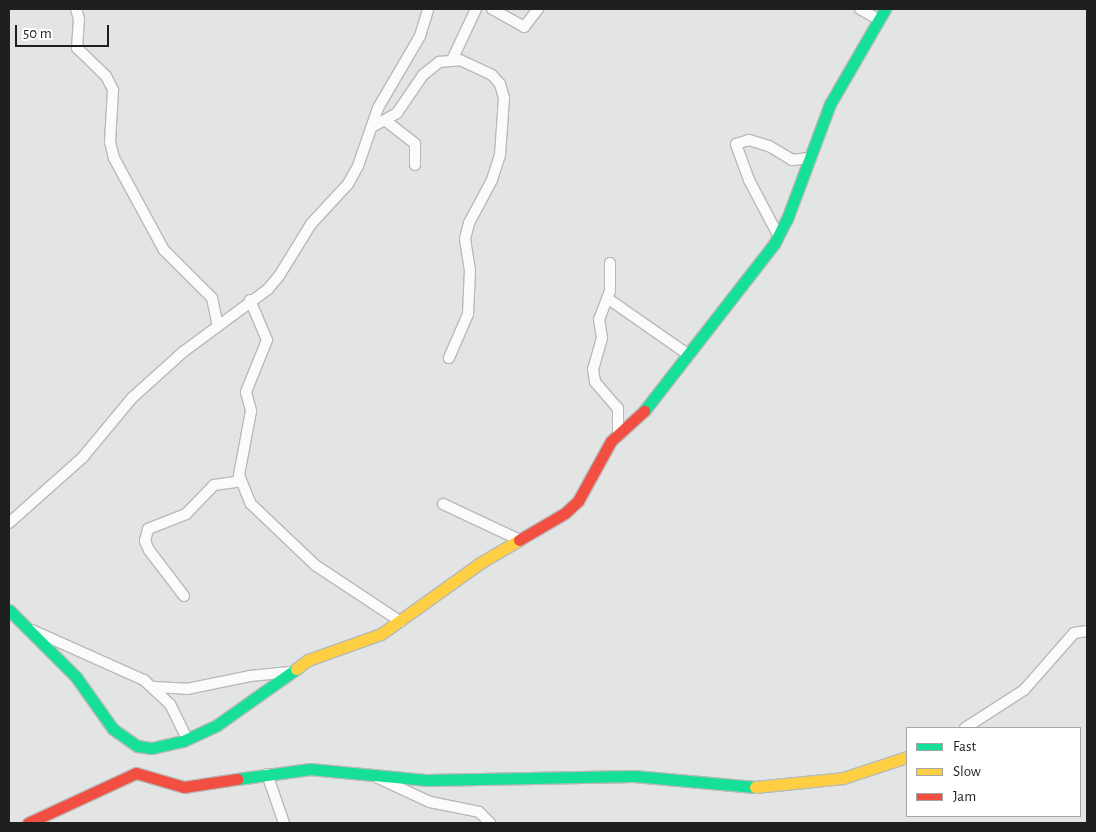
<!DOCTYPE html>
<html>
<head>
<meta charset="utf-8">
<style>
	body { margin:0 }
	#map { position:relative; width:1096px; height:832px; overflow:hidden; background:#e3e5e4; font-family:"Alegreya Sans",sans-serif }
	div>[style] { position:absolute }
	.roads { filter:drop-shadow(1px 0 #b8bab9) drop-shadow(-1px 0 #b8bab9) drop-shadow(0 1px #b8bab9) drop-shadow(0 -1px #b8bab9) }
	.street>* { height:10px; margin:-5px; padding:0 5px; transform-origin:5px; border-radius:5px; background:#fbfbfb }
	.fast>* { height:11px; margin:-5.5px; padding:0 5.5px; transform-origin:5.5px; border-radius:5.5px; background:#16e098 }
	.slow>* { height:11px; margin:-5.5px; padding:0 5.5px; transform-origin:5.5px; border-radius:5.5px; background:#ffcf43 }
	.jam>* { height:11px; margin:-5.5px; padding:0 5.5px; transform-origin:5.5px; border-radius:5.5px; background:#f24e42 }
	span { translate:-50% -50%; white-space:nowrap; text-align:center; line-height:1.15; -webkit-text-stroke:4px #fff; paint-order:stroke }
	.frame { position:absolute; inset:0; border:10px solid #1e1f1f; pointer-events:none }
	.legend { position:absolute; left:906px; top:727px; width:175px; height:90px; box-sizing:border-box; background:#fff; border:1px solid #a5a5a5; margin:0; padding:6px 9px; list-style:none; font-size:15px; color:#1e1f1f }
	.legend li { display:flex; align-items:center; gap:10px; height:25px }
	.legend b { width:25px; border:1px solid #a5a5a5 }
	.scale { position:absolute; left:15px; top:25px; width:94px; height:22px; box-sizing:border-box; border:2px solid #1e1f1f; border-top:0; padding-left:6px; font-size:15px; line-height:18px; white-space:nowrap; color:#1e1f1f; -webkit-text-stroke:4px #fff; paint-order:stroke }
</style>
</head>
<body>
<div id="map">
	<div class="roads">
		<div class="street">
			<div style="left:76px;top:9px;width:10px;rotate:73deg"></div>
			<div style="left:79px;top:19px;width:29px;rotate:94deg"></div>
			<div style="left:77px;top:48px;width:40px;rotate:44deg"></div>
			<div style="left:106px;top:76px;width:16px;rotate:63deg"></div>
			<div style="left:113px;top:90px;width:52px;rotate:93.3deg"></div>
			<div style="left:110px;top:142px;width:16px;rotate:76deg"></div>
			<div style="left:114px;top:158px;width:105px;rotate:61.5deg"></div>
			<div style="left:164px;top:250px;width:68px;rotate:45deg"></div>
			<div style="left:212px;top:298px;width:29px;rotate:78deg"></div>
			<div style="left:492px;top:9px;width:37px;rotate:29deg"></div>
			<div style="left:524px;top:27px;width:23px;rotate:-52deg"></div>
			<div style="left:860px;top:9px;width:21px;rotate:29deg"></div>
			<div style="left:452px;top:60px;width:56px;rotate:-64.8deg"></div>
			<div style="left:386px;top:121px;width:37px;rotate:38deg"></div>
			<div style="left:415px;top:144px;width:21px;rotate:90deg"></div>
			<div style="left:372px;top:127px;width:29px;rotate:-29deg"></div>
			<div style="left:397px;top:113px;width:46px;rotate:-55.6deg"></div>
			<div style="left:423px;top:75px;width:21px;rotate:-39deg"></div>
			<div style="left:439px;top:62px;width:21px;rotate:-5deg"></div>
			<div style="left:460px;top:60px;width:35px;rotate:25deg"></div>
			<div style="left:492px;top:75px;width:12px;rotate:48deg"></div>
			<div style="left:500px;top:84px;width:15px;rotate:74deg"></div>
			<div style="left:504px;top:98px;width:57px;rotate:94deg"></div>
			<div style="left:500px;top:155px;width:26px;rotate:108deg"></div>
			<div style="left:492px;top:180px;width:49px;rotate:118.1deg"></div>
			<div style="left:469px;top:223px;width:16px;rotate:104deg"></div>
			<div style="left:465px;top:239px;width:31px;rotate:81deg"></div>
			<div style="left:470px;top:270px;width:44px;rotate:92.6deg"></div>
			<div style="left:468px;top:314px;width:48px;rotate:113.4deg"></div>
			<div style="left:778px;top:235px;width:62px;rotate:-117.8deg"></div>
			<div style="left:749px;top:180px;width:38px;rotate:-110deg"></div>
			<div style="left:736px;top:144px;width:14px;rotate:-17deg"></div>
			<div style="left:749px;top:140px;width:21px;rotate:17deg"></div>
			<div style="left:769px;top:146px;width:27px;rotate:31deg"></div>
			<div style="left:792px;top:160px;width:17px;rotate:-7deg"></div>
			<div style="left:610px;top:263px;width:28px;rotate:90deg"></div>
			<div style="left:610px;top:291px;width:30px;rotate:111deg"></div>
			<div style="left:599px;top:319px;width:19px;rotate:81deg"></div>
			<div style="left:602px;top:338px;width:32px;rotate:106deg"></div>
			<div style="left:593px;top:369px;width:13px;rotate:81deg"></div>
			<div style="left:595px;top:382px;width:35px;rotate:49deg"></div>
			<div style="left:618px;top:408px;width:25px;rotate:90deg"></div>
			<div style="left:607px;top:298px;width:96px;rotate:34.8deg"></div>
			<div style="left:250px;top:300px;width:43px;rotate:67deg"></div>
			<div style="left:267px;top:340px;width:56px;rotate:112deg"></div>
			<div style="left:246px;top:392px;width:20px;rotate:75deg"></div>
			<div style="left:251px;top:411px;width:65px;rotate:100.6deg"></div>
			<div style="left:239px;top:475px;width:31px;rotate:68deg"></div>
			<div style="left:251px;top:504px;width:88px;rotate:43.6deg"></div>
			<div style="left:315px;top:565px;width:103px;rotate:33.5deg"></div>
			<div style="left:443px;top:504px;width:85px;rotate:25.1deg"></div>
			<div style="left:9px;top:523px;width:99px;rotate:-41.7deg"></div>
			<div style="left:83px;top:457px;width:77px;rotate:-50.3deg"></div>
			<div style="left:132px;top:398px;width:69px;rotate:-42deg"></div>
			<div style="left:183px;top:352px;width:106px;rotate:-36.5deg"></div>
			<div style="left:268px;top:289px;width:17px;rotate:-50deg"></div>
			<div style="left:279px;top:276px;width:61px;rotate:-58.4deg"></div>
			<div style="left:311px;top:224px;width:54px;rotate:-47.2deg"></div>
			<div style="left:348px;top:184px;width:21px;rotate:-61deg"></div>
			<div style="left:358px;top:166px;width:61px;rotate:-71deg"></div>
			<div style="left:378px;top:108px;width:83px;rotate:-59.7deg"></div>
			<div style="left:420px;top:36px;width:28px;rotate:-73deg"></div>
			<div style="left:184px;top:596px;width:58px;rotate:-127.3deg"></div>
			<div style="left:149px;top:550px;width:10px;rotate:-114deg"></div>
			<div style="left:145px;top:541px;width:12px;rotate:-76deg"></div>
			<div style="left:148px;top:529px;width:41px;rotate:-21.5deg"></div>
			<div style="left:186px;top:514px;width:40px;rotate:-46deg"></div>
			<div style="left:214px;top:485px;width:27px;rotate:-8deg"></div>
			<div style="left:32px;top:630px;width:123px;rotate:24.1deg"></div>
			<div style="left:144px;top:680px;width:35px;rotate:43deg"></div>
			<div style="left:170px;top:704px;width:39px;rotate:64deg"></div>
			<div style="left:154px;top:687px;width:33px;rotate:3deg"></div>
			<div style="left:187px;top:689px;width:64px;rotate:-11.7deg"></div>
			<div style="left:250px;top:676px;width:40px;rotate:-5.7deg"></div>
			<div style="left:965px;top:728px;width:70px;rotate:-32.8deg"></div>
			<div style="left:1024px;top:690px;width:76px;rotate:-48.7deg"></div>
			<div style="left:1074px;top:633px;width:13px;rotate:-9deg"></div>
			<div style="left:267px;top:774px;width:52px;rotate:70.9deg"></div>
			<div style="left:378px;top:778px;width:57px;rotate:24.8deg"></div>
			<div style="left:430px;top:802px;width:50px;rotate:11.5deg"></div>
			<div style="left:479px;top:812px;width:16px;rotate:45deg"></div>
		</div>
		<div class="fast">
			<div style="left:644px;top:411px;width:212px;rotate:-52.1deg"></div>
			<div style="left:774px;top:244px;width:28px;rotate:-63deg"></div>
			<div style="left:787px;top:219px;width:123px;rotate:-69.5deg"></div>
			<div style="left:830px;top:104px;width:110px;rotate:-59.9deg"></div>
			<div style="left:9px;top:610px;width:95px;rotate:45deg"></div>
			<div style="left:76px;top:677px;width:64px;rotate:54.6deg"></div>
			<div style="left:113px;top:729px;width:29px;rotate:35deg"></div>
			<div style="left:137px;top:746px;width:15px;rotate:8deg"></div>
			<div style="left:152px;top:748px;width:32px;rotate:-13deg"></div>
			<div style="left:183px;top:741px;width:38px;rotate:-25deg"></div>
			<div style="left:217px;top:725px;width:97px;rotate:-35.3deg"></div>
			<div style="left:237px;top:779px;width:74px;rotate:-7.8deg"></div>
			<div style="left:310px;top:769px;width:118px;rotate:5.4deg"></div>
			<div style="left:427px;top:780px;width:207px;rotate:-1.1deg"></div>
			<div style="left:634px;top:776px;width:121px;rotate:5.2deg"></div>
		</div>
		<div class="slow">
			<div style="left:296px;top:669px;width:15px;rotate:-37deg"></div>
			<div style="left:308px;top:660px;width:77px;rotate:-19.6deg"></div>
			<div style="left:381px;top:634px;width:122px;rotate:-35.6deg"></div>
			<div style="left:480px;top:563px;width:45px;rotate:-30.5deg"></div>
			<div style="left:755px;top:787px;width:88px;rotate:-5.8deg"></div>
			<div style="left:843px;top:778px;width:67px;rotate:-18.2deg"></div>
		</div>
		<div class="jam">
			<div style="left:519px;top:540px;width:53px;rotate:-30.4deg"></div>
			<div style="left:565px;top:513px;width:18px;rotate:-43deg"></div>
			<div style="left:578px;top:501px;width:68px;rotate:-61.2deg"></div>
			<div style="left:611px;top:441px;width:45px;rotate:-42.3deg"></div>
			<div style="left:28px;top:823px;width:119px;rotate:-24.8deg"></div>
			<div style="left:136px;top:773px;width:50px;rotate:16.3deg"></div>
			<div style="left:184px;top:787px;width:54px;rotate:-8.6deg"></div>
		</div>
	</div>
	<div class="frame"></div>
	<ul class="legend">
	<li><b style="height:6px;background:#16e098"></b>Fast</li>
	<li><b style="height:6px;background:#ffcf43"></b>Slow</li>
	<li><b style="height:6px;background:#f24e42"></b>Jam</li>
	</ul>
	<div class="scale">50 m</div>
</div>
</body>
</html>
